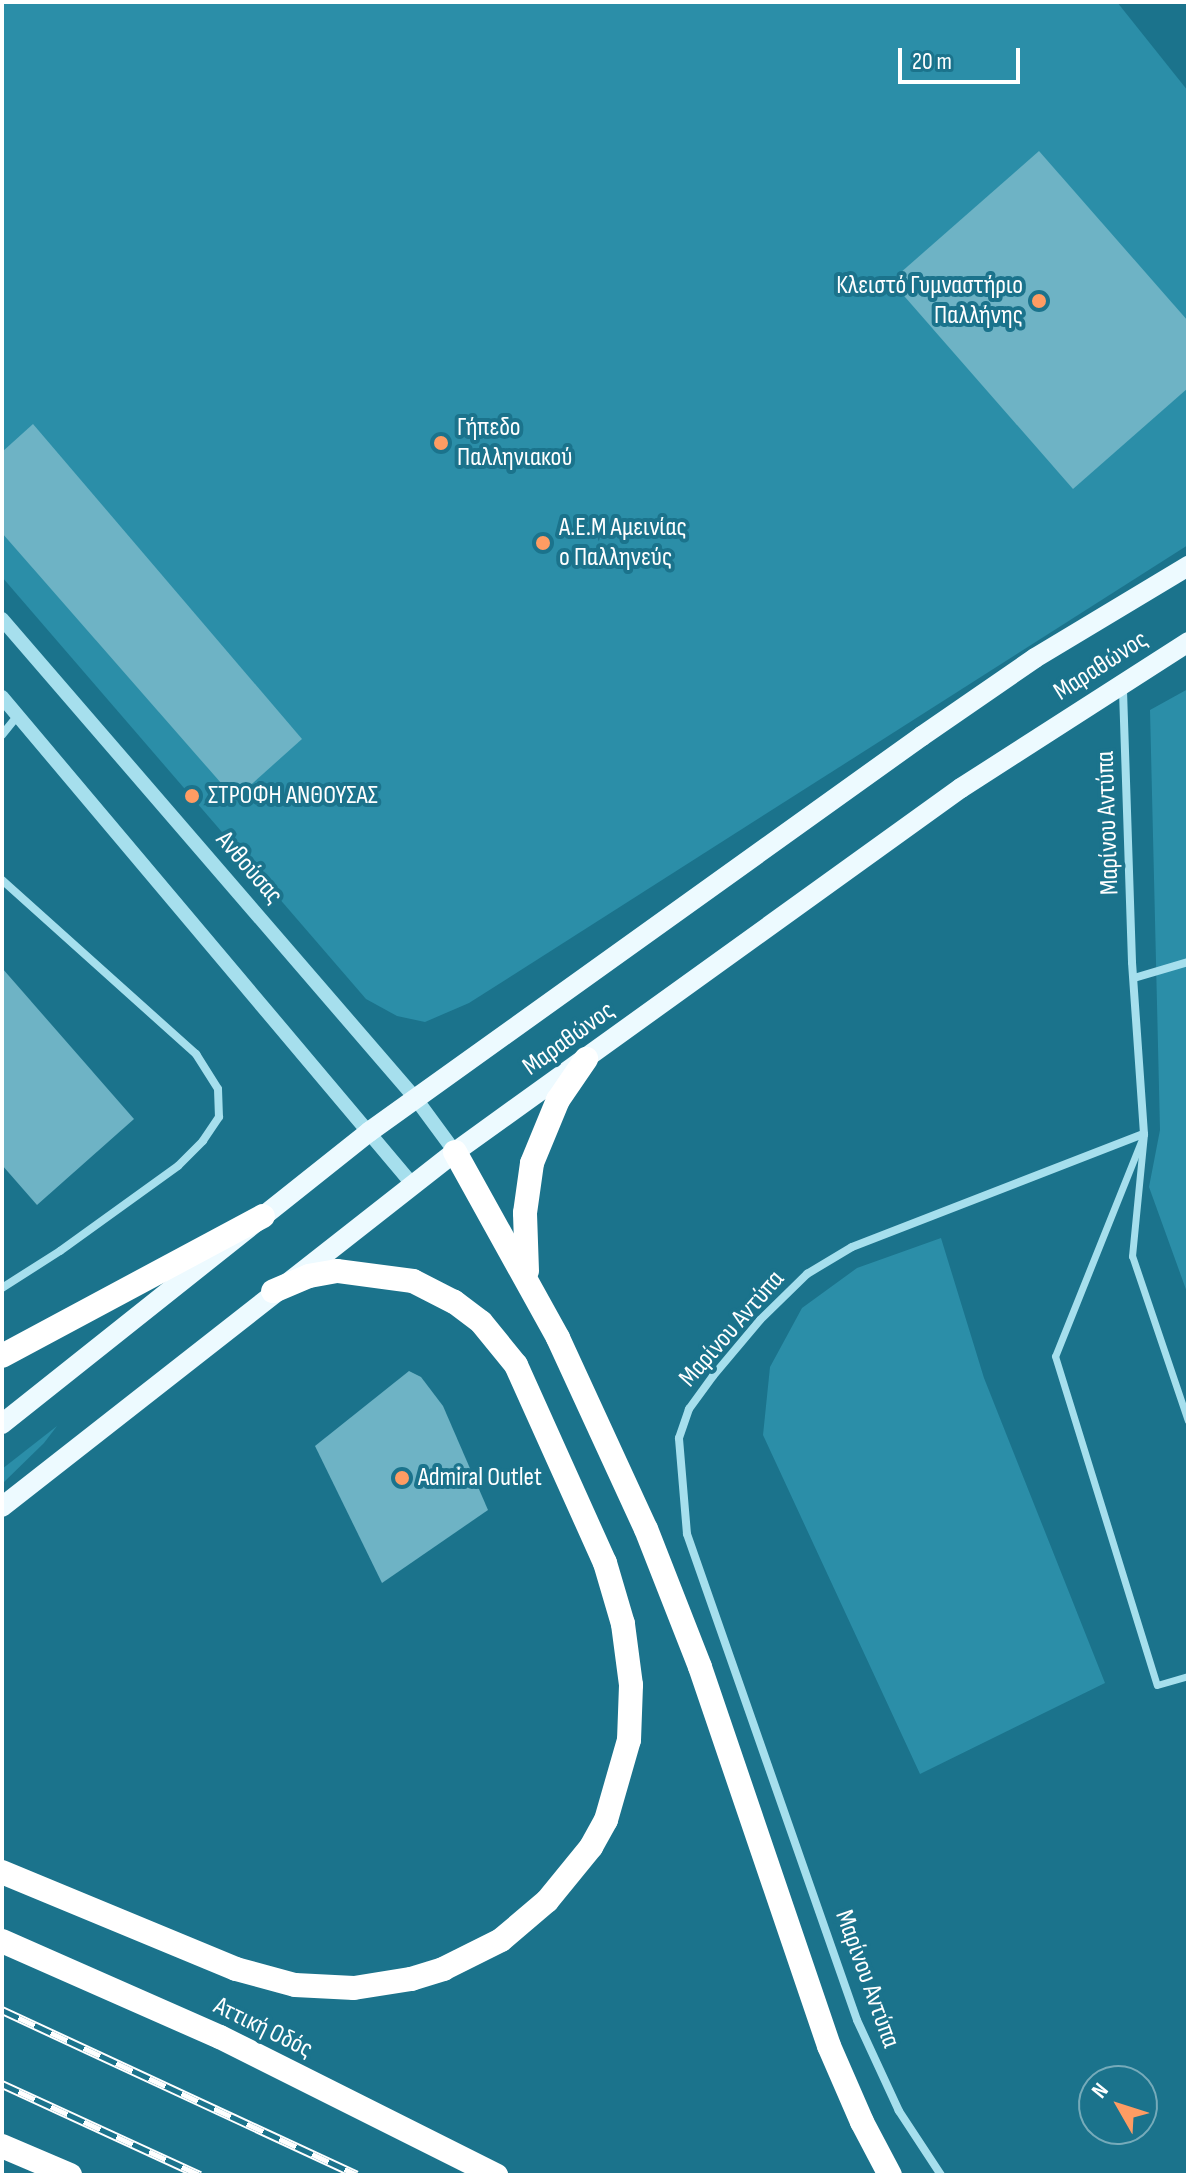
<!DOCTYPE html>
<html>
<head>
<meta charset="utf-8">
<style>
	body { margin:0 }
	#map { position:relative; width:1190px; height:2177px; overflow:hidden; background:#1b738c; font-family:"Sofia Sans Condensed",sans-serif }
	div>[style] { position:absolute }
	.green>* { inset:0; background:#2b8ea8 }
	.building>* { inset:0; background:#6eb3c5 }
	.pedestrian>* { height:7px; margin:-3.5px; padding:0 3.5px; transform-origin:3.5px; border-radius:3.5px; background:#a6dfed }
	.minor>* { height:8px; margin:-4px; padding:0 4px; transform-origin:4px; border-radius:4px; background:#a6dfed }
	.tertiary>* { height:14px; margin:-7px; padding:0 7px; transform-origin:7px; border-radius:7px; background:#a6dfed }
	.primary>* { height:20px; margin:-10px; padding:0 10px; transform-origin:10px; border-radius:10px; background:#edfaff }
	.motorway>* { height:24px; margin:-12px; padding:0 12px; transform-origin:12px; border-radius:12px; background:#fff }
	.rail>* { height:9px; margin-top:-4.5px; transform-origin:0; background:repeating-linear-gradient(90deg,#1b738c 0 18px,#fff 0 36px); box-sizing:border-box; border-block:2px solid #fff }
	.dots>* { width:22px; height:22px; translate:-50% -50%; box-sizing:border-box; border:4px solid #1b738c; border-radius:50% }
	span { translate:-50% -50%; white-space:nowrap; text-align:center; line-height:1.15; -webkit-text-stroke:8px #1b738c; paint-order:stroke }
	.poi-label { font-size:26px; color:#fff }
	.right { translate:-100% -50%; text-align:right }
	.left { translate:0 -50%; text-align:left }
	.street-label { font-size:26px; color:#fff }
	.frame { position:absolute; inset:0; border:4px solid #fff; pointer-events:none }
	.north { position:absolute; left:1078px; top:2065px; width:80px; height:80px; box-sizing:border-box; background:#1b738c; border:2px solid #76abba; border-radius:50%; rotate:309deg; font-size:22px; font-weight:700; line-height:32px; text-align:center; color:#fff }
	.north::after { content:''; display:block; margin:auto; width:28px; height:36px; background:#fe9c63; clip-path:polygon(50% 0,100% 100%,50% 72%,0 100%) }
	.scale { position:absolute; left:898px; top:48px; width:122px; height:36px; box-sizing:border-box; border:4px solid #fff; border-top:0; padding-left:10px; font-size:24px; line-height:28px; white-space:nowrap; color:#fff; -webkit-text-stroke:6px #1b738c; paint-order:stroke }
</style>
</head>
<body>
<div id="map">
	<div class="green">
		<div style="clip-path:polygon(2px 2px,1117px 2px,1188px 91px,1188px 545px,469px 1003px,425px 1022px,397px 1016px,366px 999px,2px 577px)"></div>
		<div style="clip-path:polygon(1188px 689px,1188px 1295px,1149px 1187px,1160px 1130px,1150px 710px)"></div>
		<div style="clip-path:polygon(941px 1238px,984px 1378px,1105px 1683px,920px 1774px,763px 1435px,770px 1367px,802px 1308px,857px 1268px)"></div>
		<div style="clip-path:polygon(57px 1426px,44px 1443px,2px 1484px,2px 1469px)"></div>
	</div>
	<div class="building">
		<div style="clip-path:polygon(1039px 151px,1188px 321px,1188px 388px,1073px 489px,891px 281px)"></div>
		<div style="clip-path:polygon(33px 424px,302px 739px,235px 799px,2px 533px,2px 452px)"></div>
		<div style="clip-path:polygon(2px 968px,134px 1119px,37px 1205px,2px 1165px)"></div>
		<div style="clip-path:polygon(409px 1371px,421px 1377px,443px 1406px,488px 1510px,382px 1583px,315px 1446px)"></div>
	</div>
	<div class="pedestrian">
		<div style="left:1188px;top:1421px;width:174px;rotate:-108.7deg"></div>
		<div style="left:1132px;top:1256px;width:123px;rotate:-84.4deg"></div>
		<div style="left:1144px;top:1134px;width:239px;rotate:111.8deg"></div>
		<div style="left:1055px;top:1356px;width:344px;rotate:72.8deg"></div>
		<div style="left:1157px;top:1685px;width:32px;rotate:-16deg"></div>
	</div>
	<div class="minor">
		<div style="left:2px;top:735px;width:26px;rotate:-51deg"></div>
		<div style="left:2px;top:880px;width:261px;rotate:41.9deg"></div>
		<div style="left:196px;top:1054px;width:41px;rotate:57.8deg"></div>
		<div style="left:218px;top:1089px;width:28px;rotate:88deg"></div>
		<div style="left:219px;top:1117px;width:29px;rotate:124deg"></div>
		<div style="left:203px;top:1141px;width:35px;rotate:135deg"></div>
		<div style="left:178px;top:1166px;width:145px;rotate:144.2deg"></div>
		<div style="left:60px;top:1251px;width:69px;rotate:147.5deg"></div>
		<div style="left:1134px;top:978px;width:56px;rotate:-16.5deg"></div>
		<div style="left:941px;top:2175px;width:77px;rotate:-123.3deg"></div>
		<div style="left:899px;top:2111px;width:100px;rotate:-114.8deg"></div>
		<div style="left:857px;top:2020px;width:515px;rotate:-109.28deg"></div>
		<div style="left:687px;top:1534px;width:96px;rotate:-94.8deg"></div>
		<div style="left:679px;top:1438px;width:31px;rotate:-71deg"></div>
		<div style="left:689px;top:1409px;width:41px;rotate:-54deg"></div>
		<div style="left:713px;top:1376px;width:73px;rotate:-50deg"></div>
		<div style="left:760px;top:1320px;width:66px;rotate:-44.4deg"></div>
		<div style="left:807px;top:1274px;width:52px;rotate:-31deg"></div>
		<div style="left:852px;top:1247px;width:313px;rotate:-21.2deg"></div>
		<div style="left:1144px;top:1134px;width:172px;rotate:-94deg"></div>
		<div style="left:1132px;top:962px;width:275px;rotate:-91.9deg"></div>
	</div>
	<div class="tertiary">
		<div style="left:2px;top:619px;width:634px;rotate:49.22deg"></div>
		<div style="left:416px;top:1099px;width:66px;rotate:53.7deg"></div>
		<div style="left:2px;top:697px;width:638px;rotate:49.9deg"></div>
	</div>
	<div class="primary">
		<div style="left:2px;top:1424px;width:469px;rotate:-38.5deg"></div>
		<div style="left:369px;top:1132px;width:680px;rotate:-35.61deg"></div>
		<div style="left:922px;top:736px;width:137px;rotate:-34.6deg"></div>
		<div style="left:1035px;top:658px;width:179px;rotate:-31deg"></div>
		<div style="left:2px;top:1507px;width:576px;rotate:-38.08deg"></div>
		<div style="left:455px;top:1152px;width:623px;rotate:-35.73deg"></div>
		<div style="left:961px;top:788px;width:270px;rotate:-32.7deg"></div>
	</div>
	<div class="motorway">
		<div style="left:455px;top:1152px;width:213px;rotate:61deg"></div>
		<div style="left:558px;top:1338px;width:210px;rotate:65.3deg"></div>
		<div style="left:646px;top:1529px;width:148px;rotate:68.6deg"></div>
		<div style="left:700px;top:1667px;width:400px;rotate:71.2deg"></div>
		<div style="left:829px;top:2046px;width:83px;rotate:66.5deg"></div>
		<div style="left:862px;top:2122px;width:60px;rotate:62.2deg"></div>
		<div style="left:527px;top:1271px;width:58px;rotate:-92deg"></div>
		<div style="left:525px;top:1213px;width:50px;rotate:-82deg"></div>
		<div style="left:532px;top:1163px;width:68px;rotate:-67.6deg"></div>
		<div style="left:558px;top:1100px;width:50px;rotate:-55.7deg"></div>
		<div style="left:2px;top:1356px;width:296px;rotate:-28.2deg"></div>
		<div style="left:2px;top:1872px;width:253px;rotate:22.5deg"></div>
		<div style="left:236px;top:1969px;width:61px;rotate:15.2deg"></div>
		<div style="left:295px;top:1985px;width:59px;rotate:2.9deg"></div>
		<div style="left:354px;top:1988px;width:58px;rotate:-9deg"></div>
		<div style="left:411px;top:1979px;width:34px;rotate:-17deg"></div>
		<div style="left:443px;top:1969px;width:65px;rotate:-26.6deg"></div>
		<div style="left:501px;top:1940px;width:60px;rotate:-40.3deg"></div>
		<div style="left:547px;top:1901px;width:70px;rotate:-50.8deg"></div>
		<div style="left:591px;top:1847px;width:31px;rotate:-61deg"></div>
		<div style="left:606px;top:1820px;width:83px;rotate:-74deg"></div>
		<div style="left:629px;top:1740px;width:55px;rotate:-87.9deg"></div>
		<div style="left:631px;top:1685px;width:62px;rotate:-97.5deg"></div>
		<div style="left:623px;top:1624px;width:64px;rotate:-106.4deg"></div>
		<div style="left:605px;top:1563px;width:217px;rotate:-114.2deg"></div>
		<div style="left:516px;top:1365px;width:55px;rotate:-129.1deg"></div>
		<div style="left:481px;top:1322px;width:34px;rotate:-143deg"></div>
		<div style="left:454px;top:1302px;width:46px;rotate:-152.9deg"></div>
		<div style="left:413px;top:1281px;width:77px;rotate:-172.5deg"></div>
		<div style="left:337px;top:1271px;width:28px;rotate:170deg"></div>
		<div style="left:309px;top:1276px;width:39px;rotate:157deg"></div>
		<div style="left:2px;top:1941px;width:238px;rotate:23.8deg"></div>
		<div style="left:220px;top:2037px;width:309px;rotate:26.6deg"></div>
		<div style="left:2px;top:2146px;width:74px;rotate:23.1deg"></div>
	</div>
	<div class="rail">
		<div style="left:2px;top:2010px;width:391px;rotate:24.9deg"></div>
		<div style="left:2px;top:2084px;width:218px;rotate:24.7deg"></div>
	</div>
	<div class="dots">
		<div style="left:1039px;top:301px;background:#fe9c63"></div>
		<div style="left:441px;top:443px;background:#fe9c63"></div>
		<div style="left:543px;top:543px;background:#fe9c63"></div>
		<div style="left:192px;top:796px;background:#fe9c63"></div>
		<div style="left:402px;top:1478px;background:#fe9c63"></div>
	</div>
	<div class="poi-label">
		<span class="right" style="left:1023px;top:301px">Κλειστό Γυμναστήριο<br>Παλλήνης</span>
		<span class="left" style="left:457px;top:443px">Γήπεδο<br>Παλληνιακού</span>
		<span class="left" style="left:559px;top:543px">Α.Ε.Μ Αμεινίας<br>ο Παλληνεύς</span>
		<span class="left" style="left:208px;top:796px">ΣΤΡΟΦΗ ΑΝΘΟΥΣΑΣ</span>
		<span class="left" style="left:418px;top:1478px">Admiral Outlet</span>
	</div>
	<div class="street-label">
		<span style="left:1101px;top:666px;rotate:-33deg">Μαραθώνος</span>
		<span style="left:1108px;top:823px;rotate:-92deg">Μαρίνου Αντύπα</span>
		<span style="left:249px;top:868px;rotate:49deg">Ανθούσας</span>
		<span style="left:569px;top:1039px;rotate:-36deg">Μαραθώνος</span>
		<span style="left:732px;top:1329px;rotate:-49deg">Μαρίνου Αντύπα</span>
		<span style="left:867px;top:1979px;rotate:70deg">Μαρίνου Αντύπα</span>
		<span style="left:263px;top:2028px;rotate:26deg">Αττική Οδός</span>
	</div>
	<div class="frame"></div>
	<div class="north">N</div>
	<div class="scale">20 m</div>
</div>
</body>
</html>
